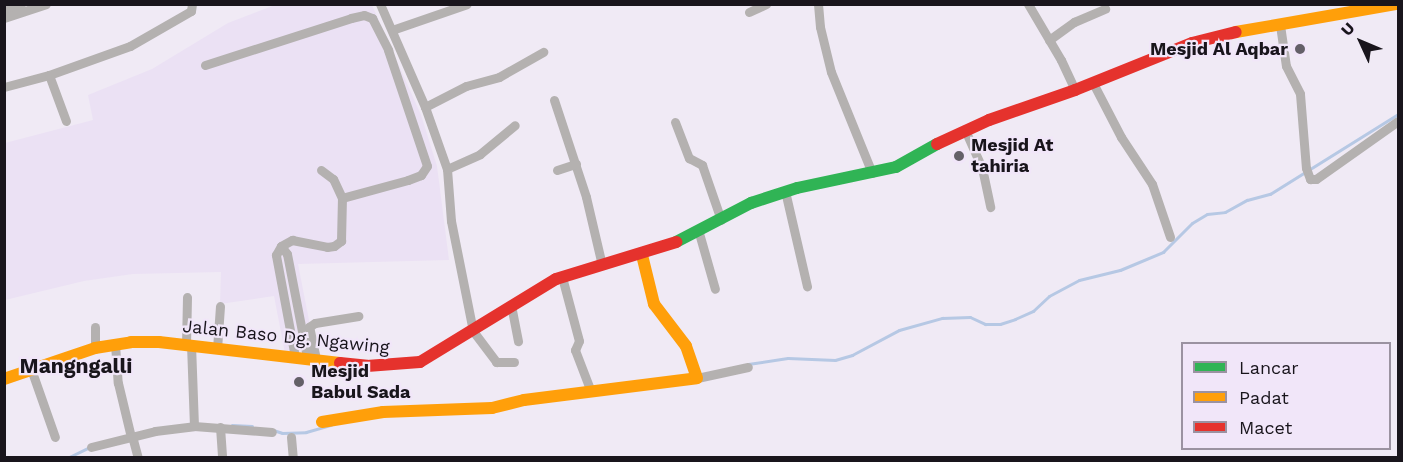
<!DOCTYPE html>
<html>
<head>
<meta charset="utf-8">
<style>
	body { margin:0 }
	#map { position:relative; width:1403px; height:462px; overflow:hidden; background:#f0eaf5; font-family:"Work Sans",sans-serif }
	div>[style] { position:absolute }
	.built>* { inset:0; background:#ebe1f4 }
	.stream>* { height:3px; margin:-1.5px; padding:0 1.5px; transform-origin:1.5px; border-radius:1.5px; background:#b6c8e4 }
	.street>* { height:9px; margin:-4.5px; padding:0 4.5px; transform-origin:4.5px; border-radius:4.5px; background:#b4b1b0 }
	.fast>* { height:12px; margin:-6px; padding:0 6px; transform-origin:6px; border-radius:6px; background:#30b455 }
	.slow>* { height:12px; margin:-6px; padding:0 6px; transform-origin:6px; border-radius:6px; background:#ff9f0a }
	.jam>* { height:12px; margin:-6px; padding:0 6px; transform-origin:6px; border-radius:6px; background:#e5322d }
	.dots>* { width:16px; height:16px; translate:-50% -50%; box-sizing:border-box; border:3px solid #f1e6f9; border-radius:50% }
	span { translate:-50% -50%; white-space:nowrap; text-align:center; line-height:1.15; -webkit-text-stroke:4.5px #f1e6f9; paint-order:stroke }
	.poi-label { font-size:18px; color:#19151c; font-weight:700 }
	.right { translate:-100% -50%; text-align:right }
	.left { translate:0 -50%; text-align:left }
	.street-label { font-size:18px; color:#19151c }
	.quarter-label { font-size:21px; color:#19151c; font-weight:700 }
	.frame { position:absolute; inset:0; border:6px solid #19151c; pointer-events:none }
	.legend { position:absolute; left:1181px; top:342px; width:210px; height:108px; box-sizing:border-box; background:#f1e6f9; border:2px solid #9b92a1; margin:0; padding:8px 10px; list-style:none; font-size:18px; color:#19151c }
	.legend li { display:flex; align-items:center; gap:12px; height:30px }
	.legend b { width:30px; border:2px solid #9b92a1 }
	.north { position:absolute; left:1331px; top:12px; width:60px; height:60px; -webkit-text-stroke:4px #f1e6f9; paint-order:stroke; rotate:314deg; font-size:16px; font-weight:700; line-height:24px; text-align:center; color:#19151c }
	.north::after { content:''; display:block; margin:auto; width:21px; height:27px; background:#19151c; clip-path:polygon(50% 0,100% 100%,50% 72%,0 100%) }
</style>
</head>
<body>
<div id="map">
	<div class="built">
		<div style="clip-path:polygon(275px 5px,372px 5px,421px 115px,437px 166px,449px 260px,298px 264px,316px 356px,285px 353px,274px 296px,220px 304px,221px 272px,133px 274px,84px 281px,5px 300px,5px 143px,93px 120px,88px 95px,152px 69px,228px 23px)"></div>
	</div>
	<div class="stream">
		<div style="left:748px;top:364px;width:40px;rotate:-8.5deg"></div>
		<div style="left:788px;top:358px;width:47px;rotate:2.4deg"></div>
		<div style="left:835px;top:360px;width:18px;rotate:-16deg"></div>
		<div style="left:852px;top:355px;width:53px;rotate:-28deg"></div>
		<div style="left:899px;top:330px;width:45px;rotate:-15.6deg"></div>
		<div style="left:942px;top:318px;width:28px;rotate:-2deg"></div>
		<div style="left:970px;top:317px;width:17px;rotate:25deg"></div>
		<div style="left:985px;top:324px;width:15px"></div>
		<div style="left:1000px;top:324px;width:16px;rotate:-18deg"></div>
		<div style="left:1015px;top:319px;width:20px;rotate:-24deg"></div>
		<div style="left:1033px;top:311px;width:22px;rotate:-43deg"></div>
		<div style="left:1049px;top:296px;width:34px;rotate:-28deg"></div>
		<div style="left:1079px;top:280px;width:42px;rotate:-13.7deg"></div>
		<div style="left:1120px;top:270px;width:47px;rotate:-22.7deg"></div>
		<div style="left:1163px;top:252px;width:41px;rotate:-45deg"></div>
		<div style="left:1192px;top:223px;width:17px;rotate:-31deg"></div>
		<div style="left:1207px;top:214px;width:18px;rotate:-6deg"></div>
		<div style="left:1225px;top:212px;width:25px;rotate:-29deg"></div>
		<div style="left:1247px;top:200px;width:24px;rotate:-15deg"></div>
		<div style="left:1270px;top:194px;width:151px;rotate:-32deg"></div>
		<div style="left:232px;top:425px;width:20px;rotate:3deg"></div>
		<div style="left:273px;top:430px;width:9px;rotate:18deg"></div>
		<div style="left:282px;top:433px;width:24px;rotate:-2deg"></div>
		<div style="left:306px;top:432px;width:26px;rotate:-16deg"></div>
		<div style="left:67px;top:458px;width:25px;rotate:-26deg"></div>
	</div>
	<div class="street">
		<div style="left:380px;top:4px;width:112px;rotate:66.4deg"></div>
		<div style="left:425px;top:107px;width:66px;rotate:70.5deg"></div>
		<div style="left:447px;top:169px;width:52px;rotate:85.6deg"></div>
		<div style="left:451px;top:221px;width:112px;rotate:78.7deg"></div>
		<div style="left:473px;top:331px;width:39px;rotate:53deg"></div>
		<div style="left:496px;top:362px;width:18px"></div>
		<div style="left:818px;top:4px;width:23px;rotate:85deg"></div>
		<div style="left:820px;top:27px;width:46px;rotate:76.3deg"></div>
		<div style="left:831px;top:72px;width:109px;rotate:67.9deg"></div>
		<div style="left:1028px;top:4px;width:65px;rotate:59.5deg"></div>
		<div style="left:1061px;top:60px;width:33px;rotate:65deg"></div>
		<div style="left:4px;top:10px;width:18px;rotate:-19deg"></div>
		<div style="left:749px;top:12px;width:19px;rotate:-25deg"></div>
		<div style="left:4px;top:18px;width:44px;rotate:-18.4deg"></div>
		<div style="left:1280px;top:25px;width:41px;rotate:81.7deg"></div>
		<div style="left:1286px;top:66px;width:31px;rotate:63deg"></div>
		<div style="left:1300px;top:94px;width:74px;rotate:85.4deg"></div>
		<div style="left:1306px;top:168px;width:12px;rotate:70deg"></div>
		<div style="left:1310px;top:179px;width:6px"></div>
		<div style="left:1316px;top:179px;width:100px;rotate:-35.3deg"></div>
		<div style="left:392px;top:30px;width:79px;rotate:-19.1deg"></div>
		<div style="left:1049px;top:40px;width:31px;rotate:-36deg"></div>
		<div style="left:1074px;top:22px;width:34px;rotate:-23deg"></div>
		<div style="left:205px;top:65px;width:153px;rotate:-17.8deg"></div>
		<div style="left:351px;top:18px;width:13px;rotate:-13deg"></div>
		<div style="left:364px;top:15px;width:9px;rotate:21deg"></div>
		<div style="left:372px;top:18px;width:36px;rotate:63deg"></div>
		<div style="left:388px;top:50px;width:122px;rotate:71.4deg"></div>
		<div style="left:427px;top:166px;width:11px;rotate:124deg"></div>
		<div style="left:421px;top:175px;width:14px;rotate:159deg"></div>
		<div style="left:408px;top:180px;width:68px;rotate:164.7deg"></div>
		<div style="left:49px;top:75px;width:49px;rotate:69.7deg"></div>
		<div style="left:1093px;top:83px;width:61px;rotate:62.6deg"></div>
		<div style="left:1121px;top:137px;width:56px;rotate:56.6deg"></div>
		<div style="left:1152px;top:184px;width:56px;rotate:71.2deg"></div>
		<div style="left:4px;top:87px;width:47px;rotate:-14.9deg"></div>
		<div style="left:49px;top:75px;width:86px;rotate:-19.7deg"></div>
		<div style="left:130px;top:46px;width:70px;rotate:-29.8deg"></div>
		<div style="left:191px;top:11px;width:7px;rotate:-82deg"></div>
		<div style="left:554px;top:100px;width:102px;rotate:71.7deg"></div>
		<div style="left:586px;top:197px;width:70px;rotate:76.8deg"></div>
		<div style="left:425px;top:107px;width:46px;rotate:-27.1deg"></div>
		<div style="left:466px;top:86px;width:34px;rotate:-15deg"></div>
		<div style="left:499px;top:77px;width:51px;rotate:-29.6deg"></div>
		<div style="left:675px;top:122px;width:39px;rotate:69deg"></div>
		<div style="left:689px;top:158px;width:15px;rotate:28deg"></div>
		<div style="left:702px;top:165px;width:58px;rotate:70.9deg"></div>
		<div style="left:965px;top:130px;width:42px;rotate:65.9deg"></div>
		<div style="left:982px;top:168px;width:40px;rotate:78deg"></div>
		<div style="left:447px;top:169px;width:36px;rotate:-24deg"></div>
		<div style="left:480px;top:154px;width:45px;rotate:-39.6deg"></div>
		<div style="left:557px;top:170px;width:20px;rotate:-18deg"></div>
		<div style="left:785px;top:191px;width:98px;rotate:77deg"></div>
		<div style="left:699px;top:233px;width:58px;rotate:74.1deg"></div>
		<div style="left:281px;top:246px;width:10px;rotate:53deg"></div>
		<div style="left:287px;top:254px;width:105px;rotate:79deg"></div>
		<div style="left:562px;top:277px;width:66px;rotate:75.1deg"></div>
		<div style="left:579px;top:341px;width:10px;rotate:114deg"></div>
		<div style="left:575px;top:350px;width:40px;rotate:69deg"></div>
		<div style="left:511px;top:305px;width:37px;rotate:79deg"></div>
		<div style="left:95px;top:327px;width:21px;rotate:90deg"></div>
		<div style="left:115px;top:344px;width:39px;rotate:86deg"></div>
		<div style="left:118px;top:383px;width:51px;rotate:76.5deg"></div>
		<div style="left:186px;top:345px;width:48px;rotate:-88.8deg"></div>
		<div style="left:217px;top:349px;width:43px;rotate:-86deg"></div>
		<div style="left:295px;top:357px;width:104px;rotate:-100.6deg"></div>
		<div style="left:276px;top:255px;width:10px;rotate:-61deg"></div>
		<div style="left:281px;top:246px;width:13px;rotate:-29deg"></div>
		<div style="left:292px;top:240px;width:36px;rotate:11deg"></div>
		<div style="left:327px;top:247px;width:7px;rotate:-8deg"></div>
		<div style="left:334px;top:246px;width:9px;rotate:-36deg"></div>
		<div style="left:341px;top:241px;width:43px;rotate:-88.7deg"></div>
		<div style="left:342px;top:198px;width:21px;rotate:-115deg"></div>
		<div style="left:333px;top:179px;width:15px;rotate:-143deg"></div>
		<div style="left:316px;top:359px;width:33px;rotate:-102deg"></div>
		<div style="left:309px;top:327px;width:7px;rotate:-34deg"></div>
		<div style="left:315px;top:323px;width:44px;rotate:-9.2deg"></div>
		<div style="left:31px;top:369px;width:72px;rotate:70.6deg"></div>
		<div style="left:697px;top:378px;width:52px;rotate:-12.2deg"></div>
		<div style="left:194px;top:426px;width:78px;rotate:4.4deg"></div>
		<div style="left:220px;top:427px;width:31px;rotate:86deg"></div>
		<div style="left:132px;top:436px;width:23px;rotate:75deg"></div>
		<div style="left:291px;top:437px;width:21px;rotate:85deg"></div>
		<div style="left:91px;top:447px;width:66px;rotate:-14deg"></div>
		<div style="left:155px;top:431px;width:39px;rotate:-7deg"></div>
		<div style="left:194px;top:426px;width:80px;rotate:-92.1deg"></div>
	</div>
	<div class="fast">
		<div style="left:676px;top:242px;width:85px;rotate:-27.5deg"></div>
		<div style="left:751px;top:203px;width:48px;rotate:-18.1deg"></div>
		<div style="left:797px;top:188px;width:101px;rotate:-12deg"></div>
		<div style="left:896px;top:167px;width:47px;rotate:-29.3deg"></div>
	</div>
	<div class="slow">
		<div style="left:1236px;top:32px;width:162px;rotate:-9.9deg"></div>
		<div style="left:4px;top:379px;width:96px;rotate:-18.8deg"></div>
		<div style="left:95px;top:348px;width:36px;rotate:-9deg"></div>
		<div style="left:131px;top:342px;width:28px"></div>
		<div style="left:159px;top:342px;width:182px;rotate:6.6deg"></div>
		<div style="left:322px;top:422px;width:62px;rotate:-9.3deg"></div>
		<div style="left:383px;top:412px;width:109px;rotate:-2.1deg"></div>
		<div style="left:492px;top:408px;width:33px;rotate:-14deg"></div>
		<div style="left:524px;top:400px;width:174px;rotate:-7.2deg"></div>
		<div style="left:697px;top:378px;width:34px;rotate:-109deg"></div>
		<div style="left:686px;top:346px;width:53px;rotate:-127.3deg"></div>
		<div style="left:654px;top:304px;width:50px;rotate:-103.8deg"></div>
	</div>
	<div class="jam">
		<div style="left:937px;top:144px;width:57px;rotate:-24.8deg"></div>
		<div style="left:989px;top:120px;width:91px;rotate:-19.2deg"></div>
		<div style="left:1075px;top:90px;width:126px;rotate:-21.9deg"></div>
		<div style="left:1192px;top:43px;width:45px;rotate:-14deg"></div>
		<div style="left:340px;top:363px;width:27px;rotate:6deg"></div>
		<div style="left:367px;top:366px;width:53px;rotate:-4.3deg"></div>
		<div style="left:420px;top:362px;width:159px;rotate:-31.4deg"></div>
		<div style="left:556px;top:279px;width:126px;rotate:-17.1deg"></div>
	</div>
	<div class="dots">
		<div style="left:1300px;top:49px;background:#646068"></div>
		<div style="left:959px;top:156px;background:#646068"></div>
		<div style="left:299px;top:382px;background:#646068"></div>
	</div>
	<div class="poi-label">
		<span class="right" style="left:1288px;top:49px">Mesjid Al Aqbar</span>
		<span class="left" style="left:971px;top:156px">Mesjid At<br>tahiria</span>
		<span class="left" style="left:311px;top:382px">Mesjid<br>Babul Sada</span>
	</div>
	<div class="street-label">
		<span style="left:286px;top:337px;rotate:6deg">Jalan Baso Dg. Ngawing</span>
	</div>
	<div class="quarter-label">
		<span style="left:76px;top:366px">Mangngalli</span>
	</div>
	<div class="frame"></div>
	<ul class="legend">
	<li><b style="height:8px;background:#30b455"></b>Lancar</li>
	<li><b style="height:8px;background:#ff9f0a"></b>Padat</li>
	<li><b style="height:8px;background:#e5322d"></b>Macet</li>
	</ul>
	<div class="north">U</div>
</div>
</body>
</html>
